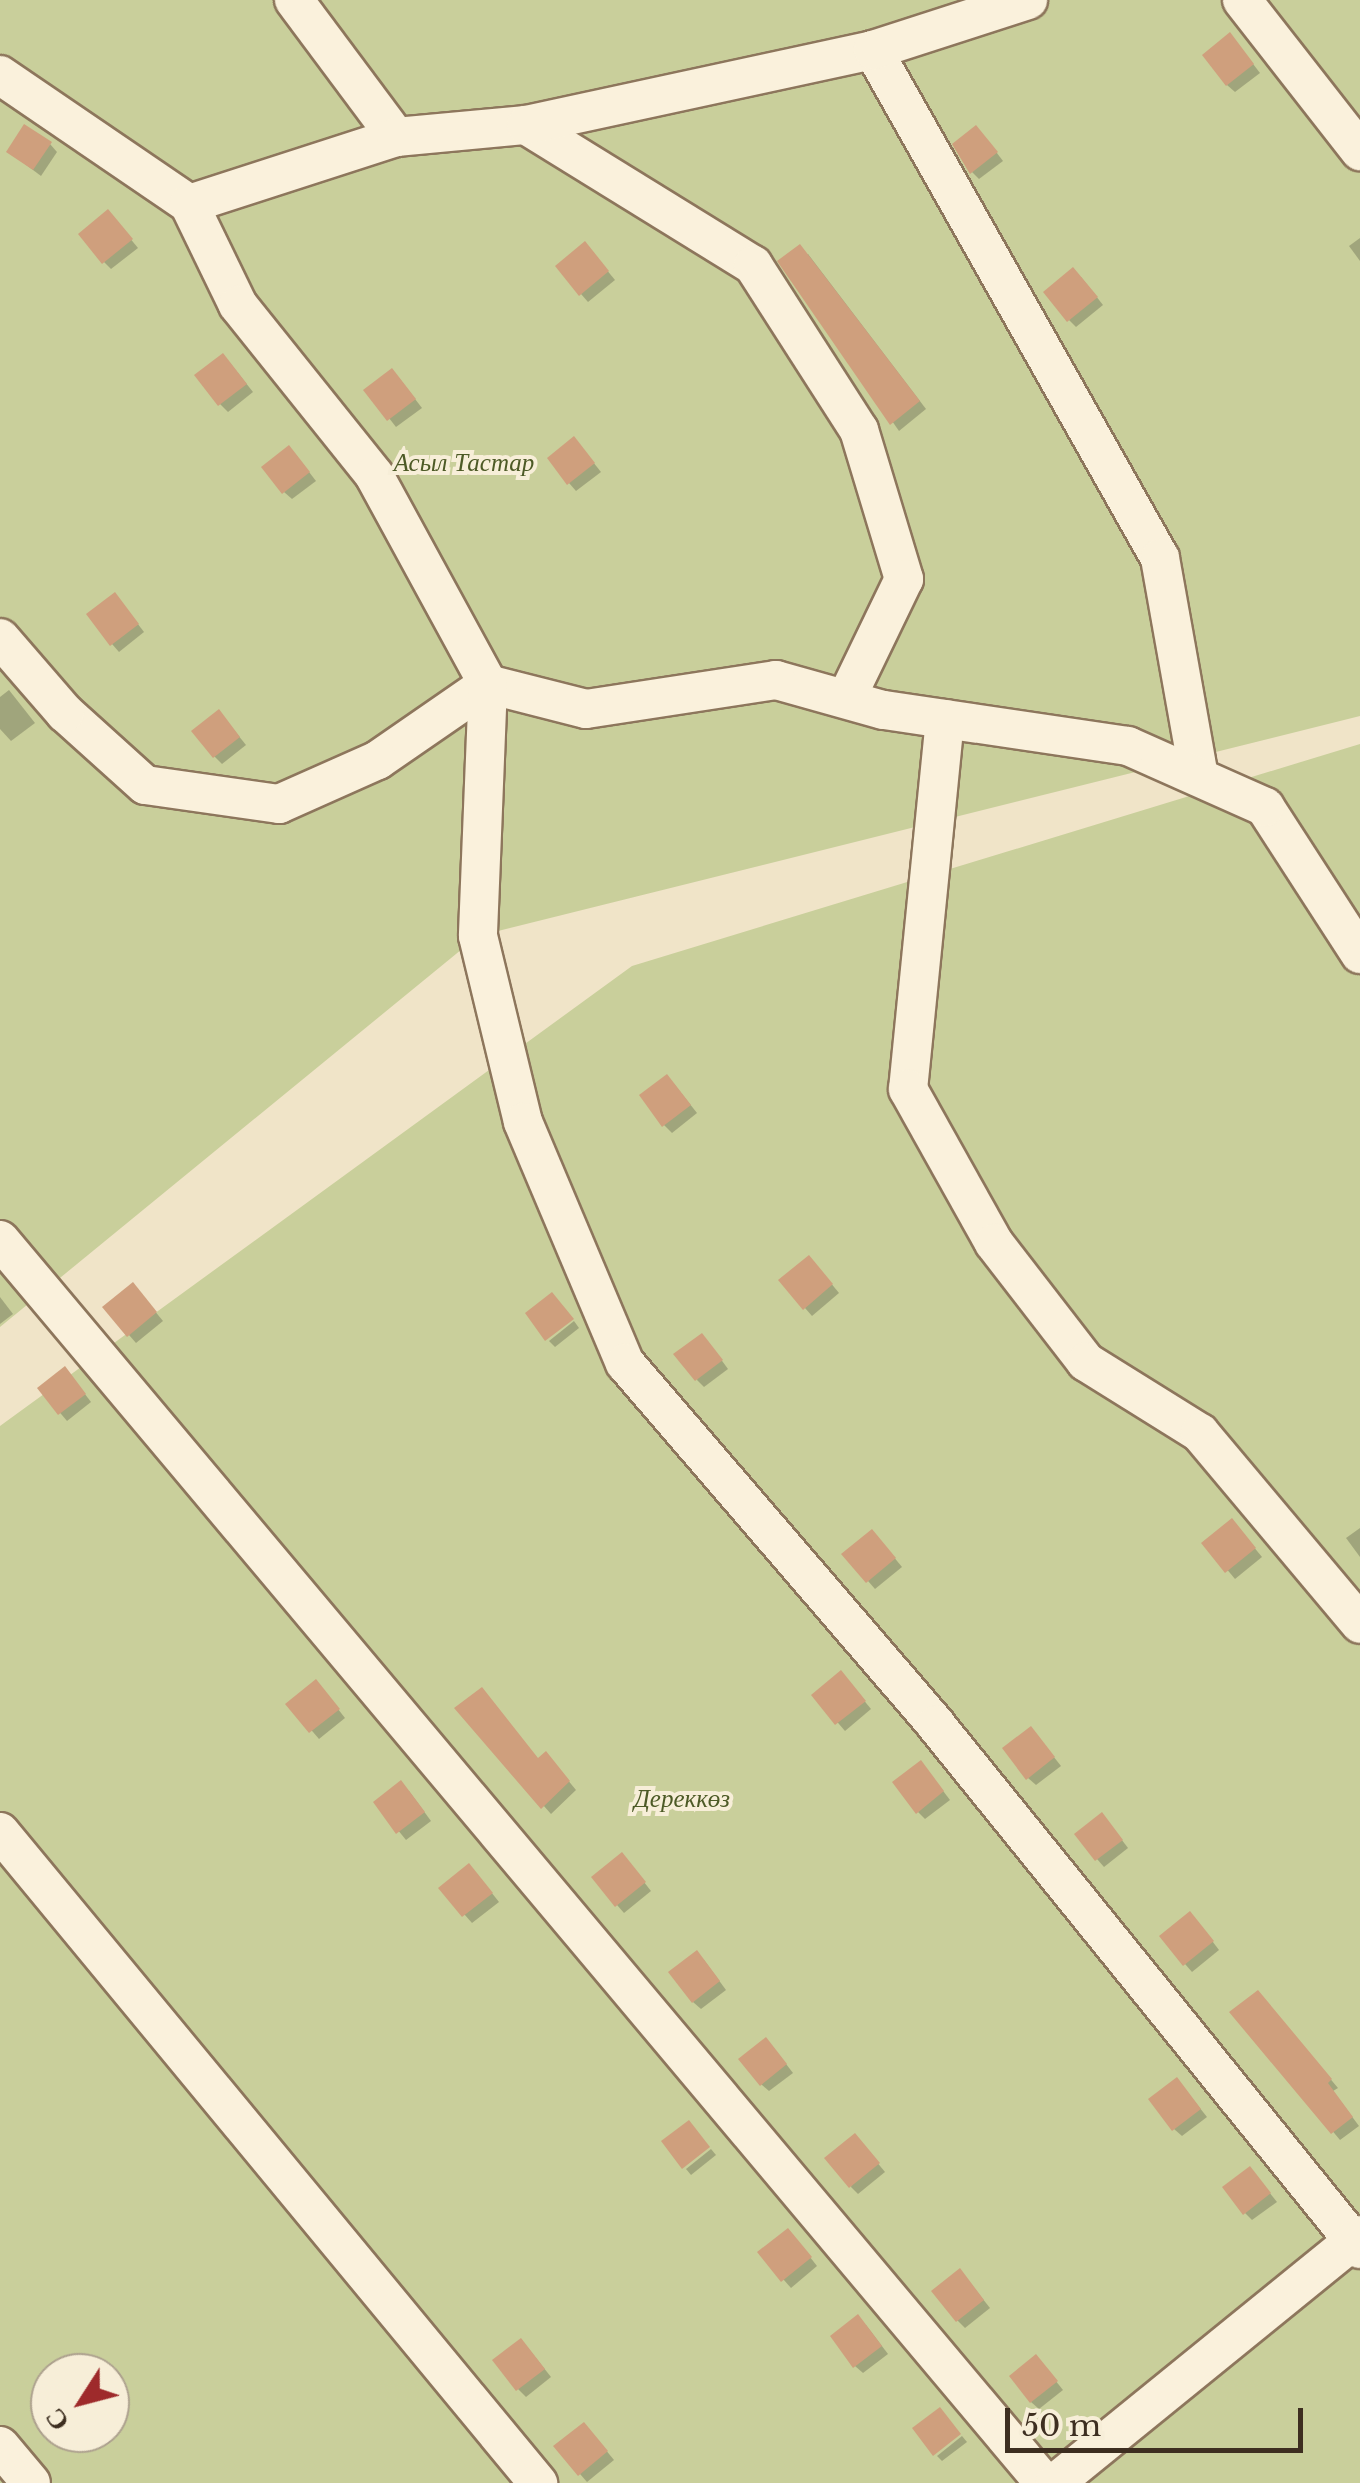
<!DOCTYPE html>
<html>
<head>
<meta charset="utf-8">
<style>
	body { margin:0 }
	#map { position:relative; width:1360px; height:2483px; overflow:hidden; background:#f0e4c8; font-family:"Libre Baskerville",serif }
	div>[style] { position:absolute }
	.green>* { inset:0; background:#c9cf9b }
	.shadow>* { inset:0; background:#0003 }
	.building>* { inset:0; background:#cf9f7d }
	.roads { filter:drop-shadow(2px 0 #8d765c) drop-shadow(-2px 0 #8d765c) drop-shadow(0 2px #8d765c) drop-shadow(0 -2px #8d765c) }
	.minor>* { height:38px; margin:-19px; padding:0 19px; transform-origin:19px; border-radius:19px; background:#faf1dc }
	span { translate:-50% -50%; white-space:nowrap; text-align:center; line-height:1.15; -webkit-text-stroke:8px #f7eed8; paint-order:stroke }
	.park-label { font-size:25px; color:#4d5a26; font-style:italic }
	.north { position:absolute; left:30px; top:2353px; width:100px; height:100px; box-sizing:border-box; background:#f7eed8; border:2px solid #ada18e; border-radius:50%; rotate:234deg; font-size:28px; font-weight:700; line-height:40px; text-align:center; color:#3d2e20 }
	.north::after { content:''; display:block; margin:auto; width:35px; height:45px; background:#9e2a2b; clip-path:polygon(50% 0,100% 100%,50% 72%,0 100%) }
	.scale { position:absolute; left:1005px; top:2408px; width:298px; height:45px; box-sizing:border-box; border:5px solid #3d2e20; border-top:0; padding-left:12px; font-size:30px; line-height:35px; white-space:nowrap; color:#3d2e20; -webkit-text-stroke:8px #f7eed8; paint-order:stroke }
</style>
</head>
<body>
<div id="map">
	<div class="green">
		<div style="clip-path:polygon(0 0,1360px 0,1360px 716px,478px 936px,0 1327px)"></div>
		<div style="clip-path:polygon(evenodd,1360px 744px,1360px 2483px,0 2483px,0 1426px,632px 966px,1360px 744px,50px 2373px,110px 2373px,110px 2433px,50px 2433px,50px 2373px)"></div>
	</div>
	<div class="shadow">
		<div style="clip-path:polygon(1237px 43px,1260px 73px,1235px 92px,1227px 85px)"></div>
		<div style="clip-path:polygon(984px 136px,1003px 161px,979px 179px,972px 172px)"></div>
		<div style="clip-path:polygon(50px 144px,57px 152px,41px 176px,9px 152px)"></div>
		<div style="clip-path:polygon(115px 220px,138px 248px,111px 269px,104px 262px)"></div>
		<div style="clip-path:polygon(1360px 238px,1360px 261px,1349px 246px)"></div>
		<div style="clip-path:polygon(592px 252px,615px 280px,588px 302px,581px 294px)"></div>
		<div style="clip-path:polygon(808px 254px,926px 409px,899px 431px,781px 262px)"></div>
		<div style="clip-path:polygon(1081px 277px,1103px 305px,1076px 327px,1069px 320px)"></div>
		<div style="clip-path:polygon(230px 363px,253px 392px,228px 412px,220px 404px)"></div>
		<div style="clip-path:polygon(399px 378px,422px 408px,396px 427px,367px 390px)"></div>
		<div style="clip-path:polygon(581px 447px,601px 472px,576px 491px,569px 483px)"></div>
		<div style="clip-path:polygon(296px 455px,316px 481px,292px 499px,284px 492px)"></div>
		<div style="clip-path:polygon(122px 603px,144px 632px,119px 652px,112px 644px)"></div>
		<div style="clip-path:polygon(9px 690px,35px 723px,11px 741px,0 729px,0 697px)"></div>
		<div style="clip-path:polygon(226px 720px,246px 745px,222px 764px,214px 756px)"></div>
		<div style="clip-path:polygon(674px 1084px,697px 1113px,672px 1133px,664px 1125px)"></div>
		<div style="clip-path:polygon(816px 1265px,839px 1293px,812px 1316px,805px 1308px)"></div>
		<div style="clip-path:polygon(140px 1293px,163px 1321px,136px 1343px,129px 1335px)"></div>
		<div style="clip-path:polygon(0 1297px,13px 1314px,0 1324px)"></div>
		<div style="clip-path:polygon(574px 1321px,579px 1328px,555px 1347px,549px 1341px)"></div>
		<div style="clip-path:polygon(709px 1343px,728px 1369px,704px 1387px,697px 1380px)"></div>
		<div style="clip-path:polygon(72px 1377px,91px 1402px,67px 1421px,40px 1389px)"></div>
		<div style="clip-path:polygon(1360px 1528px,1360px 1557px,1346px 1538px)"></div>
		<div style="clip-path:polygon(1239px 1529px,1262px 1557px,1235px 1579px,1205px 1543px)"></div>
		<div style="clip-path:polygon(879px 1539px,902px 1567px,875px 1589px,868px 1581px)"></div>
		<div style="clip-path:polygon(848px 1681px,871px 1709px,845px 1731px,814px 1695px)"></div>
		<div style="clip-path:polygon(323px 1690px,345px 1718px,319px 1739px,289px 1704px)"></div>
		<div style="clip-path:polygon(458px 1709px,539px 1760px,553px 1762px,576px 1790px,551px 1814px)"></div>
		<div style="clip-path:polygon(1038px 1737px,1061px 1766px,1036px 1785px,1028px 1778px)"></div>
		<div style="clip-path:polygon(928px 1771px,950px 1800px,925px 1819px,918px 1812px)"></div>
		<div style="clip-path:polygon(409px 1791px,431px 1821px,406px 1840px,376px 1803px)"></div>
		<div style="clip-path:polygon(1109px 1823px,1128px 1848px,1104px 1867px,1097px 1859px)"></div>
		<div style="clip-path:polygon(629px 1863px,651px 1891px,624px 1913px,617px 1905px)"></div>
		<div style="clip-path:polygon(476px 1873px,499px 1902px,472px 1923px,441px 1888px)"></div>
		<div style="clip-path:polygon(1197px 1921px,1219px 1950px,1192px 1972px,1185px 1964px)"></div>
		<div style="clip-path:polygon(704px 1960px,726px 1990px,701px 2009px,693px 2002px)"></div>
		<div style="clip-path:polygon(1265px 2001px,1338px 2088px,1333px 2091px,1359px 2126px,1340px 2140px,1233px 2012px)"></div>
		<div style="clip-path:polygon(773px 2047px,793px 2073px,769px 2091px,761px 2084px)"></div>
		<div style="clip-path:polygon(1184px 2088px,1207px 2117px,1182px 2136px,1174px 2129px)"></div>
		<div style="clip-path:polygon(862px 2144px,885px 2172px,858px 2194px,851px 2187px)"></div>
		<div style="clip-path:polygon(711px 2149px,716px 2155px,691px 2175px,686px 2169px)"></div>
		<div style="clip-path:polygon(1257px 2177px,1277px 2202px,1252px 2220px,1245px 2213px)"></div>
		<div style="clip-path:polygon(795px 2238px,817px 2266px,791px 2288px,760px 2253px)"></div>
		<div style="clip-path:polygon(967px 2279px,990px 2308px,965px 2328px,957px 2320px)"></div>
		<div style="clip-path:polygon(866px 2325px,888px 2354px,863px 2373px,855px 2366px)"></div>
		<div style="clip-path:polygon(528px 2348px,551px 2377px,526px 2397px,518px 2389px)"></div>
		<div style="clip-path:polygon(1043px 2365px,1063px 2390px,1039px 2409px,1031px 2402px)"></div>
		<div style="clip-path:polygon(591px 2432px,614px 2460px,587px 2482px,580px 2474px)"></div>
		<div style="clip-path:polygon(962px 2436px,967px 2442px,942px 2461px,937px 2456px)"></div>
	</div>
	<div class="building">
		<div style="clip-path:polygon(1230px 32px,1254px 64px,1226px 86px,1202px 55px)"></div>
		<div style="clip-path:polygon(24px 124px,52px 142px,33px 170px,6px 152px)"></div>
		<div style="clip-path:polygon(976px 125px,998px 152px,970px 174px,952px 144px)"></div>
		<div style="clip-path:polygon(108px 209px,133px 239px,102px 264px,78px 234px)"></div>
		<div style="clip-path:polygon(585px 241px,609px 271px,579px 296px,555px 266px)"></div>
		<div style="clip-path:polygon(800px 244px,920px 401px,890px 425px,777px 261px)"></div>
		<div style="clip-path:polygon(1073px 267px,1098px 297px,1067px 322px,1043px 292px)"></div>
		<div style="clip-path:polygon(223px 353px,247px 384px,218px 406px,194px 375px)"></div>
		<div style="clip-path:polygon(392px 368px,416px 399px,387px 421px,363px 390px)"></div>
		<div style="clip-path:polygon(574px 436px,595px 463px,567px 485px,547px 458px)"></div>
		<div style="clip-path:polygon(289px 445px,310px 472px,282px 494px,261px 467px)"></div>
		<div style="clip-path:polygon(115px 592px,139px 624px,110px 646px,86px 614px)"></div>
		<div style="clip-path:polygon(219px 709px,240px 737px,213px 758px,191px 731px)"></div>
		<div style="clip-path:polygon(667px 1074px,691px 1105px,662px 1127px,639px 1095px)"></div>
		<div style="clip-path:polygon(809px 1255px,833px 1284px,803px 1310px,778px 1280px)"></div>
		<div style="clip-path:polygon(133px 1282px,157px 1312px,127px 1337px,102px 1307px)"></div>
		<div style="clip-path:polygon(552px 1292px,574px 1319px,545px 1341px,525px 1313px)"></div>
		<div style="clip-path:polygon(702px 1333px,723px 1360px,695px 1381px,673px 1354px)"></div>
		<div style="clip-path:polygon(65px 1366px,86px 1394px,58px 1415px,37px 1388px)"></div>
		<div style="clip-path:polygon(1232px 1518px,1256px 1548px,1225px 1573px,1201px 1543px)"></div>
		<div style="clip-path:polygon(872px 1529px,896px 1558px,866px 1583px,841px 1554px)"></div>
		<div style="clip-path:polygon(841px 1670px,866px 1701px,835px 1725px,811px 1695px)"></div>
		<div style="clip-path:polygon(316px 1679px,340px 1709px,309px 1733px,285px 1704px)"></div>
		<div style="clip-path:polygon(482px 1687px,538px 1758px,546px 1751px,570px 1781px,541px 1809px,454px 1708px)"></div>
		<div style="clip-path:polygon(1031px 1726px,1055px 1757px,1026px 1780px,1002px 1748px)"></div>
		<div style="clip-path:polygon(921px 1760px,944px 1791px,916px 1814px,892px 1782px)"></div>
		<div style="clip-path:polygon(401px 1780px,425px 1812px,396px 1834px,373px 1802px)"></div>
		<div style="clip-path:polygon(1102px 1812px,1123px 1840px,1095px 1861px,1074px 1834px)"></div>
		<div style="clip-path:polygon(622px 1852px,646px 1882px,615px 1907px,591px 1877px)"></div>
		<div style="clip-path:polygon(469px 1863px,493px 1893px,462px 1917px,438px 1888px)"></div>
		<div style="clip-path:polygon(1190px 1911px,1214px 1941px,1183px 1966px,1159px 1936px)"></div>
		<div style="clip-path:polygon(697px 1950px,720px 1981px,692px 2003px,668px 1972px)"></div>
		<div style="clip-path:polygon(1258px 1990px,1332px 2079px,1328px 2083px,1353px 2117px,1331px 2134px,1229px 2012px)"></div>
		<div style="clip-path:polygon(766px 2037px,787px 2064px,760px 2086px,738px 2059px)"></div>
		<div style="clip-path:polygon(1177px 2077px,1201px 2109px,1172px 2131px,1148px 2099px)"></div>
		<div style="clip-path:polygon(689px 2120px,710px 2147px,682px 2169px,661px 2141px)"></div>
		<div style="clip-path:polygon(855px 2133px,880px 2163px,849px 2188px,824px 2158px)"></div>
		<div style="clip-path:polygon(1250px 2166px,1271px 2193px,1243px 2215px,1222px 2187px)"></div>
		<div style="clip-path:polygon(788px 2228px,812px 2257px,781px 2282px,757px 2252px)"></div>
		<div style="clip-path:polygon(960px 2268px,984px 2300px,956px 2322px,931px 2291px)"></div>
		<div style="clip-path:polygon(858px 2314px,882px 2346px,853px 2368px,830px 2336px)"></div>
		<div style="clip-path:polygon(521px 2338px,545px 2369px,516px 2391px,492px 2360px)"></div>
		<div style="clip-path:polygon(1036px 2354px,1058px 2381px,1030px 2403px,1009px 2376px)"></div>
		<div style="clip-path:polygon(940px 2407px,961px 2434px,933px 2456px,912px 2428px)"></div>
		<div style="clip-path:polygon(584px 2422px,608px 2451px,578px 2476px,553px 2446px)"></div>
	</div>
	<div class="roads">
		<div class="minor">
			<div style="left:294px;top:0;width:171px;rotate:53.3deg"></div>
			<div style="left:1242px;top:0;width:192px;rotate:52deg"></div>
			<div style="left:873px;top:50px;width:583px;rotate:60.54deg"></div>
			<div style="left:1160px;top:558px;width:222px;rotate:79.9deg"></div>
			<div style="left:0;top:75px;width:229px;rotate:34.3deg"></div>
			<div style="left:189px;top:204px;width:112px;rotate:64.1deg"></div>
			<div style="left:238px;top:305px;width:218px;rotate:51.3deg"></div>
			<div style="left:374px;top:475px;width:238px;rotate:61.4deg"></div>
			<div style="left:488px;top:684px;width:134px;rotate:145.4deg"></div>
			<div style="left:378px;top:760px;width:108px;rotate:156deg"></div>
			<div style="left:279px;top:804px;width:135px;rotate:-171.9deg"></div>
			<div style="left:145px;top:785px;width:108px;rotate:-138deg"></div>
			<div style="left:65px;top:713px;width:99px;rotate:-130.9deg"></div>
			<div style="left:526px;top:125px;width:267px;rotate:31.7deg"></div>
			<div style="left:753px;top:265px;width:196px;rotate:57.3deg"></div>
			<div style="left:859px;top:430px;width:156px;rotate:73.2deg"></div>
			<div style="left:904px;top:579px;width:133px;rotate:115.8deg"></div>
			<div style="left:189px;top:204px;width:218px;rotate:-17.9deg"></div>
			<div style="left:396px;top:137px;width:131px;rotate:-5.3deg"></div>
			<div style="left:526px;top:125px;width:355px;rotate:-12.2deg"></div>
			<div style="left:873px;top:50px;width:163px;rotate:-17.9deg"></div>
			<div style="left:945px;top:719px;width:372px;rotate:95.7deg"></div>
			<div style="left:908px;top:1089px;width:176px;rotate:60.8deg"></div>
			<div style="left:994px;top:1243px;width:150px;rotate:52.3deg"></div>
			<div style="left:1086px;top:1362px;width:134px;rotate:31.9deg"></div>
			<div style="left:1200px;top:1433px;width:249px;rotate:50deg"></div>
			<div style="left:1360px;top:954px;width:175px;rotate:-122.9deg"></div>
			<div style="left:1265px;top:807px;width:150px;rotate:-156deg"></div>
			<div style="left:1128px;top:746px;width:248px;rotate:-171.6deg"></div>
			<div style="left:883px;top:710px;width:111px;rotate:-164.3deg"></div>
			<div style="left:776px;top:680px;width:192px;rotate:171.3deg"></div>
			<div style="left:586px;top:709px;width:101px;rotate:-165.7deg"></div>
			<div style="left:488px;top:684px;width:252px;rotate:92.3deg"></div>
			<div style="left:478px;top:936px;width:191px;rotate:76.4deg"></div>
			<div style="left:523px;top:1122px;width:262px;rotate:67.1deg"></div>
			<div style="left:625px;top:1363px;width:477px;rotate:49.3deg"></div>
			<div style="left:936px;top:1725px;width:674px;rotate:51.02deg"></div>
			<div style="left:0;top:1240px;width:1623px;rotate:49.97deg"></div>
			<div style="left:0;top:1832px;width:845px;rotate:50.43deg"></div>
			<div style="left:0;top:2446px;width:48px;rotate:50deg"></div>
			<div style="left:1055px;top:2483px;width:393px;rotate:-39.1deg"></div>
		</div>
	</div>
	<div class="park-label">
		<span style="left:464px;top:463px">Асыл Тастар</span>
		<span style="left:682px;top:1799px">Дереккөз</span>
	</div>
	<div class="north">С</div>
	<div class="scale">50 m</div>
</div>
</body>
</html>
